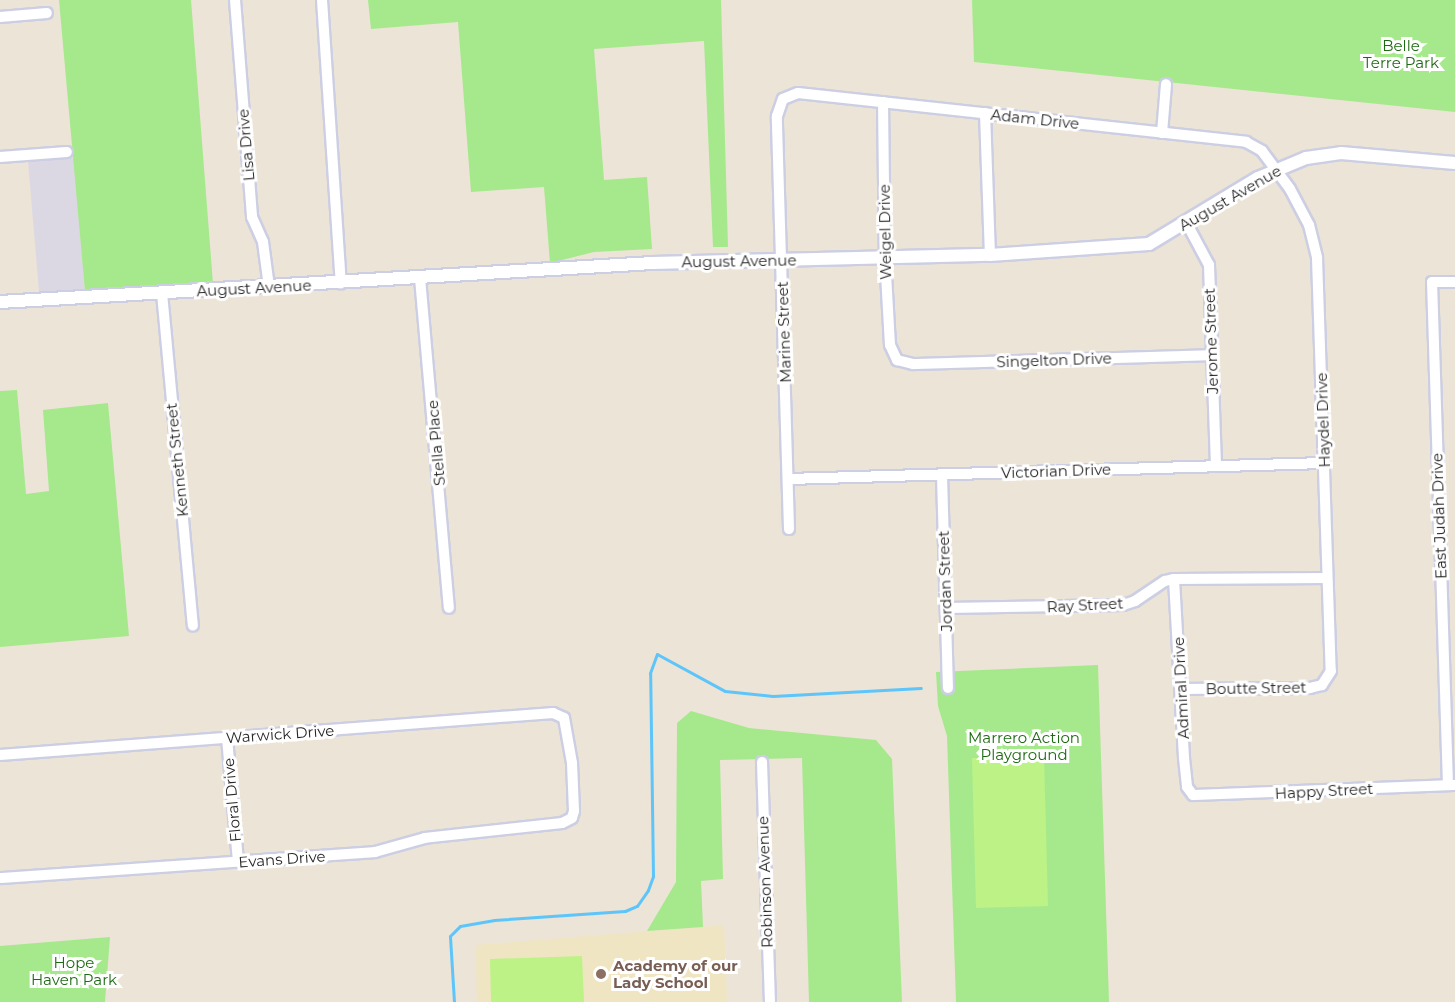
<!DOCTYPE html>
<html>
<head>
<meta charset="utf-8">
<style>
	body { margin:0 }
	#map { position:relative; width:1455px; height:1002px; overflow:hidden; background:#ece4d6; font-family:Montserrat,sans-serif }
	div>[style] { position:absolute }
	.industrial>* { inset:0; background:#dcd8e3 }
	.education>* { inset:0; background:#f0e5c3 }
	.green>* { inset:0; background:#a5e98c }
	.pitch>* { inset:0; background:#bdf286 }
	.stream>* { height:3px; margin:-1.5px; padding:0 1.5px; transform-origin:1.5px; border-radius:1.5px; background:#5dc5fa }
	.roads { filter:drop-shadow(2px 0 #cccee3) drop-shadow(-2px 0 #cccee3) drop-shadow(0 2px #cccee3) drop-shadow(0 -2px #cccee3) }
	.minor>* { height:10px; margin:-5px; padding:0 5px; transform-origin:5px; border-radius:5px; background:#fff }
	.tertiary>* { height:12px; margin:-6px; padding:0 6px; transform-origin:6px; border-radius:6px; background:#fff }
	.dots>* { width:16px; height:16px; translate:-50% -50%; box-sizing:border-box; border:3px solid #fff; border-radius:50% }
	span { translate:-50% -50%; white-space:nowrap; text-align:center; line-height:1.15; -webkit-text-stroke:6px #fff; paint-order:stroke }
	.park-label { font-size:15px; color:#1e6a12 }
	.street-label { font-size:15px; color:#272727 }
	.education-label { font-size:15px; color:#785e54; font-weight:700 }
	.left { translate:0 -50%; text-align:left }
</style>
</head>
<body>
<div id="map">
	<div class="industrial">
		<div style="clip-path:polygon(74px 158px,85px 291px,39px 292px,28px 161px)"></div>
	</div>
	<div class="education">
		<div style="clip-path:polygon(724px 925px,727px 1002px,477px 1002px,476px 945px)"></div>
	</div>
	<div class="green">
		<div style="clip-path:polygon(59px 0,191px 0,213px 284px,85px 291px)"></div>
		<div style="clip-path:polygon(368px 0,721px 0,728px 247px,713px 247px,704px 41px,594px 49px,604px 180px,647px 177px,652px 249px,594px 252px,550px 263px,544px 187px,471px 192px,458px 22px,371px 29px)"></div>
		<div style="clip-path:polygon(972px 0,1455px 0,1455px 112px,974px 62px)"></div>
		<div style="clip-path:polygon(17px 390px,26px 494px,49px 491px,43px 410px,108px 403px,129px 636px,0 647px,0 391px)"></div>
		<div style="clip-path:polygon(1098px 665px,1109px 1002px,956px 1002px,947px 736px,938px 706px,936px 672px)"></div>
		<div style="clip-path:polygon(691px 711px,749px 728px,876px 740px,892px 759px,902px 1002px,809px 1002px,802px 758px,720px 760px,723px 879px,701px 881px,703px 927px,647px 931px,676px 882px,677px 723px)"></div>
		<div style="clip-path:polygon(110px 937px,105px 1002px,0 1002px,0 946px)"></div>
	</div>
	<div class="pitch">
		<div style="clip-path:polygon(1044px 756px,1048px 906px,976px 908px,972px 758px)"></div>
		<div style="clip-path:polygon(582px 956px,584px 1002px,491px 1002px,490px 959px)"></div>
	</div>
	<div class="stream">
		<div style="left:454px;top:1002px;width:66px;rotate:-93.5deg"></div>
		<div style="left:450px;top:936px;width:14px;rotate:-45deg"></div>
		<div style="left:460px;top:926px;width:35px;rotate:-10deg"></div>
		<div style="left:494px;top:920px;width:131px;rotate:-3.9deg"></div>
		<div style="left:625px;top:911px;width:13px;rotate:-23deg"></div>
		<div style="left:637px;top:906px;width:19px;rotate:-55deg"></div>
		<div style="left:648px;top:890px;width:15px;rotate:-70deg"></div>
		<div style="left:653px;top:876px;width:203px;rotate:-90.8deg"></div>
		<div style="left:650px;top:673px;width:20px;rotate:-70deg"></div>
		<div style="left:657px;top:654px;width:77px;rotate:28.6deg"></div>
		<div style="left:725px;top:691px;width:48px;rotate:5.9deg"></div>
		<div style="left:773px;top:696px;width:148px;rotate:-3.1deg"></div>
	</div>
	<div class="roads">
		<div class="minor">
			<div style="left:235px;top:0;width:218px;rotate:85.5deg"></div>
			<div style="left:252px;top:217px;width:27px;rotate:66deg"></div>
			<div style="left:263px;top:242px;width:45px;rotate:82.4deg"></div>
			<div style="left:322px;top:0;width:284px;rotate:86.2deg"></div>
			<div style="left:0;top:17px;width:47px;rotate:-4.9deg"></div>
			<div style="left:883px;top:102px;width:154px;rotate:89.3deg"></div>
			<div style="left:885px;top:256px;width:89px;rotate:86.8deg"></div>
			<div style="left:890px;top:345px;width:17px;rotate:65deg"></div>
			<div style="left:897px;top:360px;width:16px;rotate:14deg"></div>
			<div style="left:913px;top:364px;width:299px;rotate:-1.7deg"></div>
			<div style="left:985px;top:113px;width:142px;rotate:88deg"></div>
			<div style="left:1162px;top:133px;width:49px;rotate:-85.3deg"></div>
			<div style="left:0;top:157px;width:67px;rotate:-4.3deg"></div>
			<div style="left:1186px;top:222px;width:49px;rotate:61.9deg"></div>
			<div style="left:1209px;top:265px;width:201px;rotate:88deg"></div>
			<div style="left:420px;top:278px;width:331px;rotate:85deg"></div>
			<div style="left:162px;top:293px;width:334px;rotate:84.7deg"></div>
			<div style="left:942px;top:475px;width:213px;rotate:88.4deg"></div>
			<div style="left:788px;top:479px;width:537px;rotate:-1.71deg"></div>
			<div style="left:789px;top:529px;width:413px;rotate:-91.7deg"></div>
			<div style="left:777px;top:116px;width:18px;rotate:-71deg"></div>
			<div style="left:783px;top:99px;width:16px;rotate:-22deg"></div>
			<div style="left:798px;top:93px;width:451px;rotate:6.2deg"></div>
			<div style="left:1246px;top:142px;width:18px;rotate:29deg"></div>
			<div style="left:1262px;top:151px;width:47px;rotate:53.6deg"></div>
			<div style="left:1290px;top:189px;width:41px;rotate:62.2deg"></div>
			<div style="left:1309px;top:225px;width:34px;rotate:76deg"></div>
			<div style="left:1317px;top:258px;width:413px;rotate:88.1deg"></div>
			<div style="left:1331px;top:671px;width:17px;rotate:123deg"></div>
			<div style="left:1322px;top:685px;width:12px;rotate:166deg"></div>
			<div style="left:1310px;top:688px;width:128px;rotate:179.6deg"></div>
			<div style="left:1174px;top:579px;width:179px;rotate:86.8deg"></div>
			<div style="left:1184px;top:758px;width:29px;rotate:84deg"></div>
			<div style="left:1187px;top:787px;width:10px;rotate:53deg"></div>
			<div style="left:1193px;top:795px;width:262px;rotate:-2.2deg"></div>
			<div style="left:946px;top:608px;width:177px;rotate:-1deg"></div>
			<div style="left:1123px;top:605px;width:13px;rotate:-18deg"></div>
			<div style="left:1135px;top:601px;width:36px;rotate:-34deg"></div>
			<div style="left:1165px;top:581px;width:9px;rotate:-13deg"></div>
			<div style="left:1174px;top:579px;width:153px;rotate:-0.4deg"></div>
			<div style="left:227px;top:738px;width:124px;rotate:84.9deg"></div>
			<div style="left:0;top:755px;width:555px;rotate:-4.34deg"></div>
			<div style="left:553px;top:713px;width:12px;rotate:24deg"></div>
			<div style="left:564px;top:718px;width:46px;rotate:79.9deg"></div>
			<div style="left:572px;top:763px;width:48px;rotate:87.6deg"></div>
			<div style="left:574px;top:811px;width:7px;rotate:106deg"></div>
			<div style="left:572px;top:818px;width:11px;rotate:153deg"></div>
			<div style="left:562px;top:823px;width:138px;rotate:173.8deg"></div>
			<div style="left:425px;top:838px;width:52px;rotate:164.4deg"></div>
			<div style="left:375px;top:852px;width:376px;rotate:176deg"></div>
			<div style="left:762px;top:762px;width:240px;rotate:88.1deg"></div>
			<div style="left:1448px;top:785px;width:503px;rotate:-91.82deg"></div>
			<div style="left:1432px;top:282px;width:23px"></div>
		</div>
		<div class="tertiary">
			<div style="left:0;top:302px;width:653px;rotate:-3.42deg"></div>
			<div style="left:652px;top:263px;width:338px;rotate:-1.4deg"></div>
			<div style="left:990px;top:255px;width:159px;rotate:-4deg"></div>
			<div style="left:1149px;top:244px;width:127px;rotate:-31.2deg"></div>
			<div style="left:1258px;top:178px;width:52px;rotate:-22.6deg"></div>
			<div style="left:1306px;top:158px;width:35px;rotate:-8deg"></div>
			<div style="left:1341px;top:153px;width:114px;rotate:5deg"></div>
		</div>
	</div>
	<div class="dots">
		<div style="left:601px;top:974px;background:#8d6e63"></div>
	</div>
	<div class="park-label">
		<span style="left:1401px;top:54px">Belle<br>Terre Park</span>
		<span style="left:1024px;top:746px">Marrero Action<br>Playground</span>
		<span style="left:74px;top:971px">Hope<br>Haven Park</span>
	</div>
	<div class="street-label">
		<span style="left:1035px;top:119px;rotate:6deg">Adam Drive</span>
		<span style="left:246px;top:145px;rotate:-95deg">Lisa Drive</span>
		<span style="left:1230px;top:198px;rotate:-30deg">August Avenue</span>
		<span style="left:885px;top:232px;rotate:-91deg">Weigel Drive</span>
		<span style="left:739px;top:261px;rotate:-1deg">August Avenue</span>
		<span style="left:254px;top:288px;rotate:-3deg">August Avenue</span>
		<span style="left:784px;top:332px;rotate:-92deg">Marine Street</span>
		<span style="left:1211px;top:341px;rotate:-92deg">Jerome Street</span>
		<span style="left:1054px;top:360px;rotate:-2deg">Singelton Drive</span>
		<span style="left:1323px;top:420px;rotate:-92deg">Haydel Drive</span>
		<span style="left:436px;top:443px;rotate:-95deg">Stella Place</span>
		<span style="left:177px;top:460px;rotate:-96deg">Kenneth Street</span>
		<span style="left:1056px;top:471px;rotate:-2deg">Victorian Drive</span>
		<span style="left:1439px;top:516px;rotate:-92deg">East Judah Drive</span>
		<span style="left:945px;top:581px;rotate:-92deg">Jordan Street</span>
		<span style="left:1085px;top:605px;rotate:-3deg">Ray Street</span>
		<span style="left:1181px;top:688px;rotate:-93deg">Admiral Drive</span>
		<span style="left:1256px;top:688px;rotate:-1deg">Boutte Street</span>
		<span style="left:280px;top:734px;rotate:-4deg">Warwick Drive</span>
		<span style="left:1324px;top:791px;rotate:-3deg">Happy Street</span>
		<span style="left:232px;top:800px;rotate:-95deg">Floral Drive</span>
		<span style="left:282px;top:859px;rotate:-4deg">Evans Drive</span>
		<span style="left:765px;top:882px;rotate:-92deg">Robinson Avenue</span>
	</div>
	<div class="education-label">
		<span class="left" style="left:613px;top:974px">Academy of our<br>Lady School</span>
	</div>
</div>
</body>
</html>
